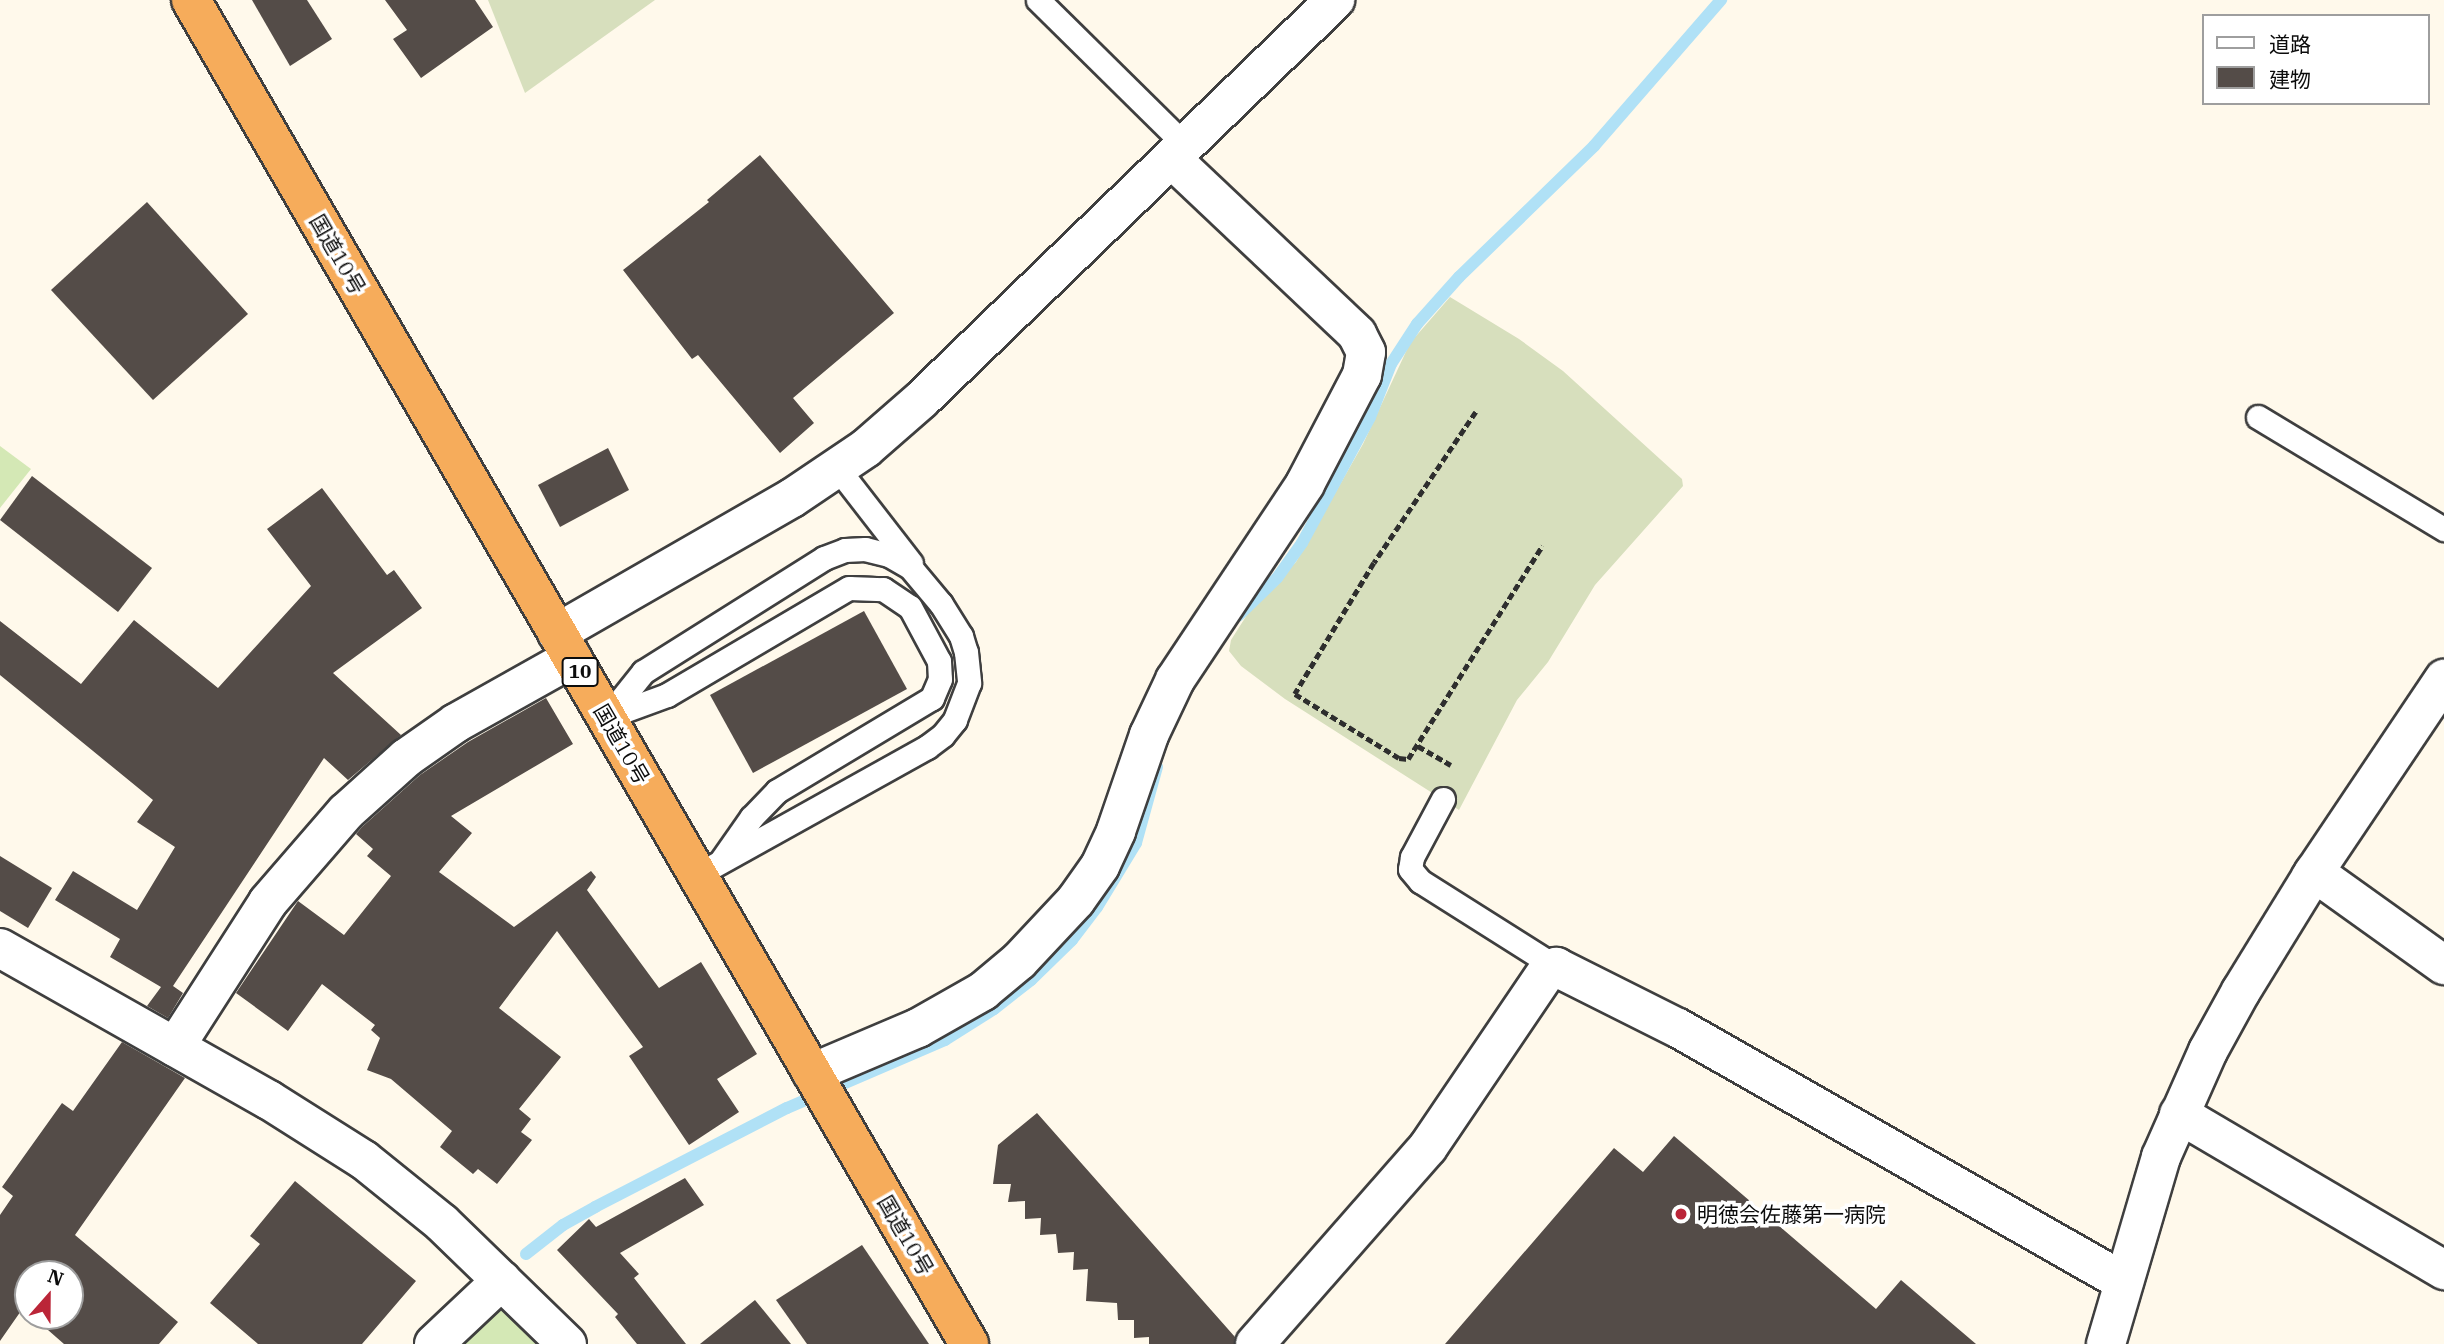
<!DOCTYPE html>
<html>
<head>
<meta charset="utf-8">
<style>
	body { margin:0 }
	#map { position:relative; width:2444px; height:1344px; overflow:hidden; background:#fff9eb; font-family:"IBM Plex Serif","Noto Sans JP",serif }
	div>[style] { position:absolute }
	.green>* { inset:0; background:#d4e8b5 }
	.cemetery>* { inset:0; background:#d7dfbd }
	.stream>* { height:12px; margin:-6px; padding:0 6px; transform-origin:6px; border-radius:6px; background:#b0e1f6 }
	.building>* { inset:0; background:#544c48 }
	.path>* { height:4.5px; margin-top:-2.25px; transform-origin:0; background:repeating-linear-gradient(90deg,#2e2e2e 0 7px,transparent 0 10.5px) }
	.roads { filter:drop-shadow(2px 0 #3f3f3f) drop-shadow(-2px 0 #3f3f3f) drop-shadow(0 2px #3f3f3f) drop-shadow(0 -2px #3f3f3f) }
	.service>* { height:23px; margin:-11.5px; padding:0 11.5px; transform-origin:11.5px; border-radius:11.5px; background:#fff }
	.minor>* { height:38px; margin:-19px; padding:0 19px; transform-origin:19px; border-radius:19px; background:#fff }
	.trunk>* { height:38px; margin:-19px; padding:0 19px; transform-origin:19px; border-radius:19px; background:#f6ac5b }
	.dots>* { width:19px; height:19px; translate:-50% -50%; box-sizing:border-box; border:4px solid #fff; border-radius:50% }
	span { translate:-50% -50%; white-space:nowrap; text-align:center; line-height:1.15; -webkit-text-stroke:7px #fff; paint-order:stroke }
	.shield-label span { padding:2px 5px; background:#fff; border:2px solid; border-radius:5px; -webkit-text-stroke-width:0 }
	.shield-label { font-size:19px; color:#0c0c0c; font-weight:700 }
	.street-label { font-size:21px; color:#0c0c0c }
	.poi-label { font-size:21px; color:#0c0c0c }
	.left { translate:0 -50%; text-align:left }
	.legend { position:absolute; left:2202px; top:14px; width:228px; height:91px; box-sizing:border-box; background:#fff; border:2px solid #9e9e9e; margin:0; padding:9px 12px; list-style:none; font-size:21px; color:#0c0c0c }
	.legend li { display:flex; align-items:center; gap:14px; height:35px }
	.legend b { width:35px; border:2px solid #9e9e9e }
	.north { position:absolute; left:14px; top:1260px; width:70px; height:70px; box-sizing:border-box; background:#fff; border:2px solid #9e9e9e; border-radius:50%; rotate:21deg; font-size:19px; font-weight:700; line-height:28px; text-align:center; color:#0c0c0c }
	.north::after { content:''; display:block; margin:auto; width:24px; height:32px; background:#bb2538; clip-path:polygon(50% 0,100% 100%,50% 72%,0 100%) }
</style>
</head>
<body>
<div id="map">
	<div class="green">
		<div style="clip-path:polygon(0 446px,31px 469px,0 508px)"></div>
		<div style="clip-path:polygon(487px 1294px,538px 1344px,442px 1344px)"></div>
	</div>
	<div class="cemetery">
		<div style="clip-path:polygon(488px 0,655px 0,525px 93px)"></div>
		<div style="clip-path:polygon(1450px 297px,1519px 339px,1563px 371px,1682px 479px,1683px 486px,1595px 585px,1548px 662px,1517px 700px,1459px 810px,1285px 699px,1241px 666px,1229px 651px,1231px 640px,1252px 607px,1296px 562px,1363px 444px,1410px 343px)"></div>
	</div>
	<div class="stream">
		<div style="left:1238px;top:616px;width:54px;rotate:-44.3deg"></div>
		<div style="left:1277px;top:578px;width:43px;rotate:-54.5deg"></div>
		<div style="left:1302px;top:543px;width:143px;rotate:-61.6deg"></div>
		<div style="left:1370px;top:417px;width:57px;rotate:-68.4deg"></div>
		<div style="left:1391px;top:364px;width:48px;rotate:-57deg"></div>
		<div style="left:1417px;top:324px;width:63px;rotate:-48.2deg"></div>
		<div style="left:1459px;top:277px;width:188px;rotate:-44.1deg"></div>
		<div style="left:1594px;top:146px;width:194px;rotate:-49deg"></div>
		<div style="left:526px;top:1254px;width:47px;rotate:-38.1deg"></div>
		<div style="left:563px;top:1225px;width:37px;rotate:-29deg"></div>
		<div style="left:595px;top:1207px;width:216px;rotate:-27.3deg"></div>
		<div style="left:787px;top:1108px;width:172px;rotate:-23.3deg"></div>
		<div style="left:945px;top:1040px;width:58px;rotate:-32.3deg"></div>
		<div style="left:994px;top:1009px;width:47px;rotate:-38.1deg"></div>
		<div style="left:1031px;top:980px;width:57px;rotate:-44.3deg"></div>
		<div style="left:1072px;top:940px;width:41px;rotate:-52.9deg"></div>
		<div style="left:1097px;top:907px;width:75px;rotate:-58.6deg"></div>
		<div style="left:1136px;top:843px;width:79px;rotate:-74.6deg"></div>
	</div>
	<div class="building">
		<div style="clip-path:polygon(252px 0,307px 0,332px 39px,290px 66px)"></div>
		<div style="clip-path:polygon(385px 0,475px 0,493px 27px,421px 78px,393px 39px,407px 30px)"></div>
		<div style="clip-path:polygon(760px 155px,894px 313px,793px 398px,814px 423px,780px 453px,698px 355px,692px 359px,623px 270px,709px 202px,707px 200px)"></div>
		<div style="clip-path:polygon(147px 202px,248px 314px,153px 400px,51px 290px)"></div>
		<div style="clip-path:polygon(608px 448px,629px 490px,560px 527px,538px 485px)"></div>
		<div style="clip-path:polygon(32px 476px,152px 568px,118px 612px,0 520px)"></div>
		<div style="clip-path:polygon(322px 488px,387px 575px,394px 570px,422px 608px,333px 673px,401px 735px,348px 780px,324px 758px,173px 986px,183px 993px,168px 1018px,147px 1006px,161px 987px,110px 957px,120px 939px,55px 900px,73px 871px,137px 910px,175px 847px,137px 822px,153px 800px,0 675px,0 621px,81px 684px,134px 620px,218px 688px,311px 586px,267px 529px)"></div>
		<div style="clip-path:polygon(864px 611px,907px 689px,753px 773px,710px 695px)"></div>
		<div style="clip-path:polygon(546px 698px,573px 744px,451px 816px,472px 833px,439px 872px,514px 927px,591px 871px,596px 877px,587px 890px,659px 988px,701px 962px,757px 1054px,717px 1079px,739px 1112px,689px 1145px,629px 1056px,643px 1047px,557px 931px,499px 1008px,561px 1057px,519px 1109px,531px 1119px,521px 1132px,532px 1140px,497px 1184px,478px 1169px,473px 1174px,440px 1147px,452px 1131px,391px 1079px,367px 1070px,380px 1038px,371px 1030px,375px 1025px,322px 984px,288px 1031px,236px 993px,298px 901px,344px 935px,391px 876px,367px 856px,373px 849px,356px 834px,362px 827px,420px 775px,468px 742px)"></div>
		<div style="clip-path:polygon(0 856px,52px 888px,28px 928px,0 911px)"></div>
		<div style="clip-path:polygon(122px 1042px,185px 1078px,75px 1235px,178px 1322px,159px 1344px,64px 1344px,32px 1316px,70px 1316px,70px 1274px,28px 1274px,28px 1312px,23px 1308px,0 1341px,0 1215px,13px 1196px,2px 1187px,62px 1103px,73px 1111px)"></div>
		<div style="clip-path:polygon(1037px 1113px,1235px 1337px,1234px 1344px,1149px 1344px,1149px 1337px,1134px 1338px,1134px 1320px,1118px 1320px,1117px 1303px,1086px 1301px,1088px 1269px,1073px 1270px,1074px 1252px,1058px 1253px,1056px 1234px,1040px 1235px,1041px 1218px,1025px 1219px,1025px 1201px,1008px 1202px,1011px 1184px,993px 1184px,998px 1145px)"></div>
		<div style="clip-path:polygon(1674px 1136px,1876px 1309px,1901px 1280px,1976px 1344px,1445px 1344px,1614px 1148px,1643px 1172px)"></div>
		<div style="clip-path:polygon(685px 1178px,704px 1205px,620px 1253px,639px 1274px,634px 1278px,686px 1344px,637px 1344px,615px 1317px,618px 1314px,557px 1250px,589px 1219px,596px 1227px)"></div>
		<div style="clip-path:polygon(295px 1181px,416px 1281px,362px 1344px,258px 1344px,210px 1303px,260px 1244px,250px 1236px)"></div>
		<div style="clip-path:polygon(862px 1245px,929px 1344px,807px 1344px,776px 1300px)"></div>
		<div style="clip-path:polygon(755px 1300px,791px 1344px,700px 1344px)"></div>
	</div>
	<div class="path">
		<div style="left:1476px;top:412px;width:182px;rotate:124deg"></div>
		<div style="left:1374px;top:563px;width:153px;rotate:121.1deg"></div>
		<div style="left:1295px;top:694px;width:122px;rotate:31.6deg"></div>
		<div style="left:1399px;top:758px;width:9px;rotate:6deg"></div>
		<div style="left:1408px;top:759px;width:252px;rotate:-57.8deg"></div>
		<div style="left:1418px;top:746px;width:38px;rotate:30deg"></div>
	</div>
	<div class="roads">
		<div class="service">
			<div style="left:1038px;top:0;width:208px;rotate:44.6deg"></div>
			<div style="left:2258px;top:417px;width:217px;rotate:31.1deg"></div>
			<div style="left:838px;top:469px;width:119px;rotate:52.2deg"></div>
			<div style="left:607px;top:717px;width:58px;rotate:-51.3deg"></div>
			<div style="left:643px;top:672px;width:214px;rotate:-32.2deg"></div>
			<div style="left:824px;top:558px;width:22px;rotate:-21deg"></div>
			<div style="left:845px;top:550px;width:20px;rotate:-3deg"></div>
			<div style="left:865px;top:549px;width:25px;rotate:14deg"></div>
			<div style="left:889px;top:555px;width:24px;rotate:30deg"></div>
			<div style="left:910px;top:567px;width:48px;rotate:50deg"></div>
			<div style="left:941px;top:604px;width:38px;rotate:58deg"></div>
			<div style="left:961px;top:636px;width:17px;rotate:73deg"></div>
			<div style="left:966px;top:652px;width:31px;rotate:84deg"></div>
			<div style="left:969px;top:683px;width:40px;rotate:111deg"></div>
			<div style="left:955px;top:720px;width:19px;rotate:129deg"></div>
			<div style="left:943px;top:735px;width:20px;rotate:143deg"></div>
			<div style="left:927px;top:747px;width:263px;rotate:150.9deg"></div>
			<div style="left:607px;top:717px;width:64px;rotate:-20.1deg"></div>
			<div style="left:667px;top:695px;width:211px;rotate:-30.5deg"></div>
			<div style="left:849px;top:588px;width:34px;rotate:2deg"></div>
			<div style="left:883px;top:589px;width:32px;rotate:34deg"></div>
			<div style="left:910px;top:607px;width:61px;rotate:61.8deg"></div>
			<div style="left:939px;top:661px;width:18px;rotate:87deg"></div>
			<div style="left:940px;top:679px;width:21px;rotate:113deg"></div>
			<div style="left:932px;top:698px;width:181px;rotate:149deg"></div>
			<div style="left:777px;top:791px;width:37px;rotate:134deg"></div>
			<div style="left:751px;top:818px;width:49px;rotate:125deg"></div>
			<div style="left:1443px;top:799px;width:66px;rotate:118.1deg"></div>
			<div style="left:1412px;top:857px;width:12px;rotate:99deg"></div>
			<div style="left:1410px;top:869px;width:16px;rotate:50deg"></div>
			<div style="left:1420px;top:881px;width:161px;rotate:32.3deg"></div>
		</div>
		<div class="minor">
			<div style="left:557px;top:633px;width:271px;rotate:-29.9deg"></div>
			<div style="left:792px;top:498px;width:89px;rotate:-34deg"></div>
			<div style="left:866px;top:448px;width:73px;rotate:-41.1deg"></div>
			<div style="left:921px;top:400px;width:576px;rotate:-44.01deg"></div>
			<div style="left:2314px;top:872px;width:160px;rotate:35.6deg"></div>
			<div style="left:0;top:948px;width:309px;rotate:29.5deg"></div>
			<div style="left:269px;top:1100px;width:112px;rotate:32.3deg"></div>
			<div style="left:364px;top:1160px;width:100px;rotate:38.9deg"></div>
			<div style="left:442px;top:1223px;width:174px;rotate:44.1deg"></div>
			<div style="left:175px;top:1047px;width:172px;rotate:-57.3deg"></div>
			<div style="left:268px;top:902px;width:119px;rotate:-49.1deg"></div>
			<div style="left:346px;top:812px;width:81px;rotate:-42deg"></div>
			<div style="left:406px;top:758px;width:61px;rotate:-35deg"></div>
			<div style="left:456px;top:723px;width:133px;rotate:-29.3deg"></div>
			<div style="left:812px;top:1073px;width:115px;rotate:-23deg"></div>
			<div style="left:918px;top:1028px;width:75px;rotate:-29.6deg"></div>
			<div style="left:983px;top:991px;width:47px;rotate:-39.8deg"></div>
			<div style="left:1019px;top:961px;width:83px;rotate:-46.9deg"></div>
			<div style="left:1076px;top:900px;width:42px;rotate:-54.8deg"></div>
			<div style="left:1100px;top:866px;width:38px;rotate:-65deg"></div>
			<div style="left:1116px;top:831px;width:102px;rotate:-71deg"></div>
			<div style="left:1149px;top:735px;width:61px;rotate:-64.7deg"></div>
			<div style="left:1175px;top:680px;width:235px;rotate:-56.4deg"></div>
			<div style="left:1305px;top:484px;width:123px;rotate:-62.4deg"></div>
			<div style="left:1362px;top:375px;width:23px;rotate:-80deg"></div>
			<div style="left:1366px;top:352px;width:20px;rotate:-117deg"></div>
			<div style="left:1357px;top:334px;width:255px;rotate:-136.6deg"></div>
			<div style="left:2179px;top:1114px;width:308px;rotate:30.5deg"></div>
			<div style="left:434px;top:1344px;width:93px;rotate:-43.3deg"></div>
			<div style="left:1255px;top:1344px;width:262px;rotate:-48.7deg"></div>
			<div style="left:1428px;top:1147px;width:214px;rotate:-55.9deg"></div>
			<div style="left:1548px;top:970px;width:9px;rotate:-21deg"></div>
			<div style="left:1556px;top:967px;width:136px;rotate:26.6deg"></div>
			<div style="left:1678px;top:1028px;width:513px;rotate:29.66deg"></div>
			<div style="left:2106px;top:1344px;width:195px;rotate:-73.6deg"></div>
			<div style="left:2161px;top:1157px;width:116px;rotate:-66.1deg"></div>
			<div style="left:2208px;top:1051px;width:68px;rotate:-61.2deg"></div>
			<div style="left:2241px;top:991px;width:134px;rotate:-58.4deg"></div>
			<div style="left:2311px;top:877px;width:239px;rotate:-56.1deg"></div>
		</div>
		<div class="trunk">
			<div style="left:191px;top:0;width:1553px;rotate:59.93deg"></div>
		</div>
	</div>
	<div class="dots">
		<div style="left:1681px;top:1214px;background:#bb2538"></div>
	</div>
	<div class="shield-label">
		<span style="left:580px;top:672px">10</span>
	</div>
	<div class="street-label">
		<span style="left:338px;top:254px;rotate:60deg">国道10号</span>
		<span style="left:622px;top:744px;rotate:60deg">国道10号</span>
		<span style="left:906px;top:1235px;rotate:60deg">国道10号</span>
	</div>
	<div class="poi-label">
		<span class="left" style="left:1697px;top:1214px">明徳会佐藤第一病院</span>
	</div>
	<ul class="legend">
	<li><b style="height:9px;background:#fff"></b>道路</li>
	<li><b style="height:19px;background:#544c48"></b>建物</li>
	</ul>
	<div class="north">N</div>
</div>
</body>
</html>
